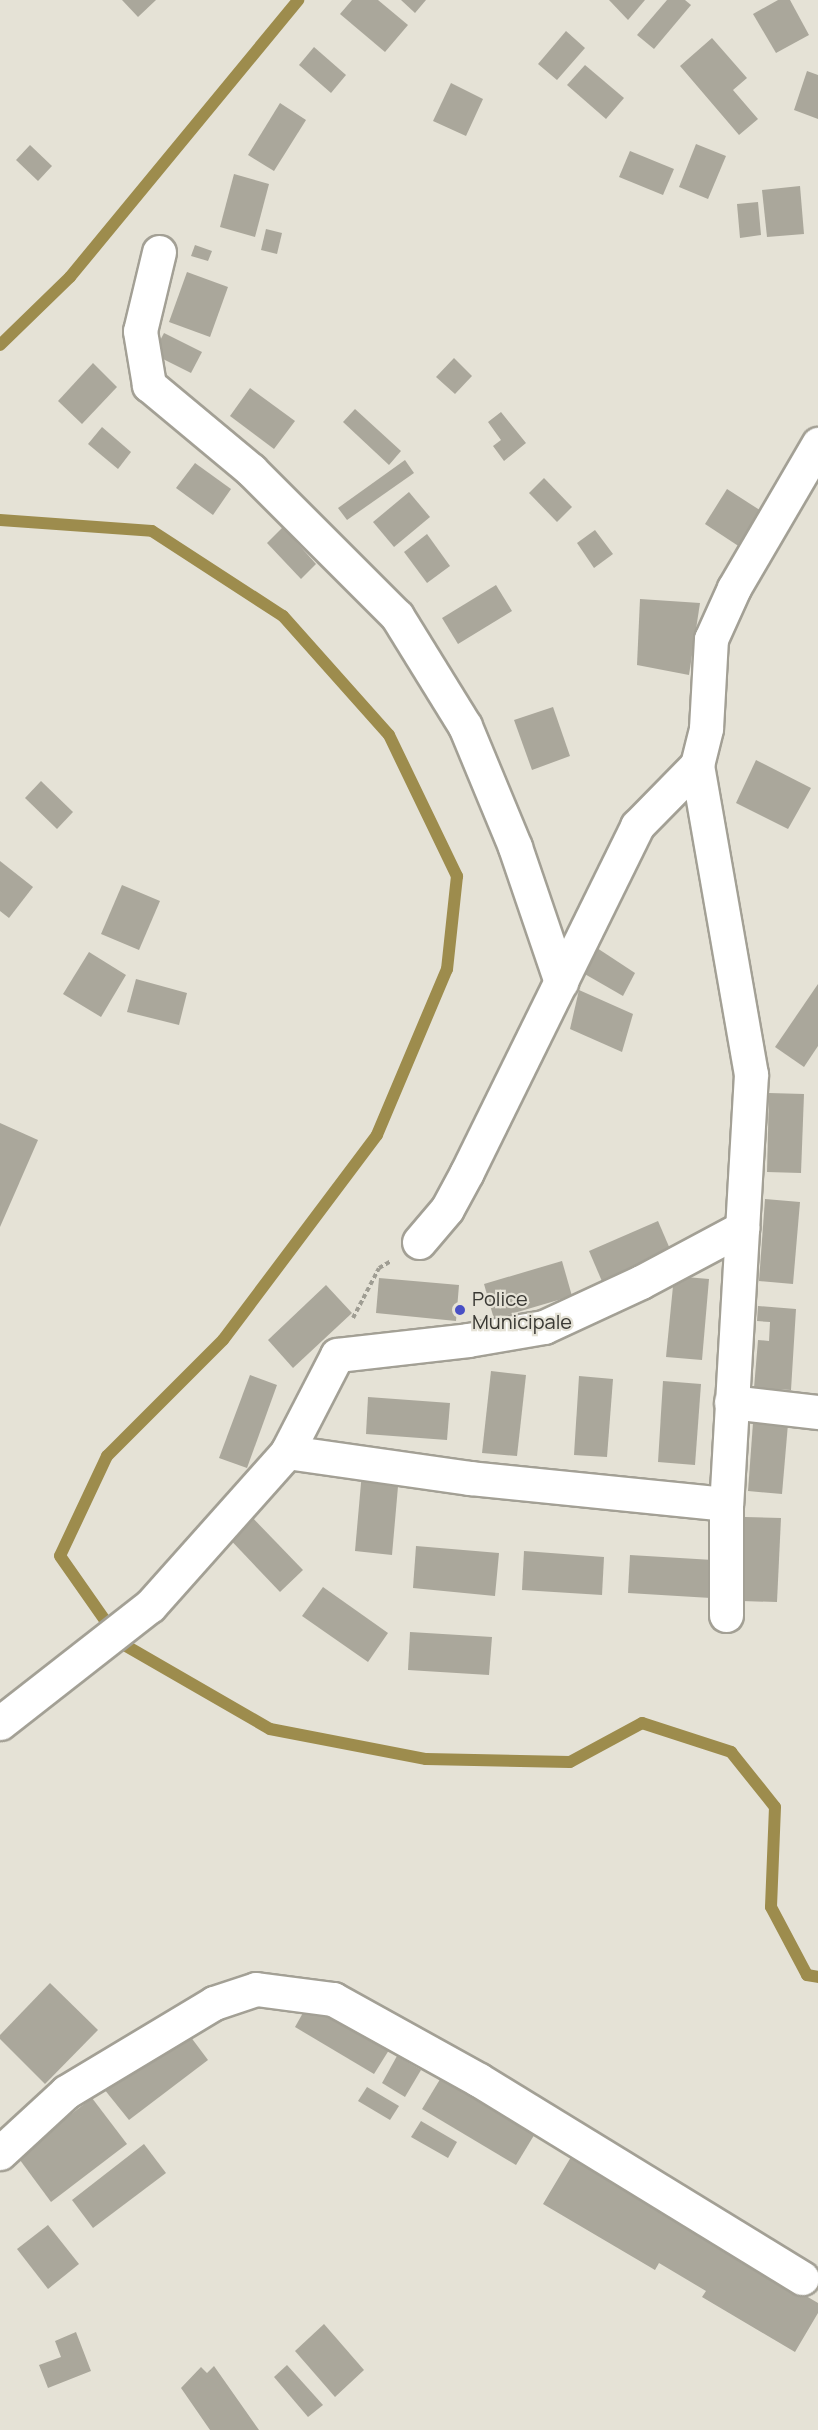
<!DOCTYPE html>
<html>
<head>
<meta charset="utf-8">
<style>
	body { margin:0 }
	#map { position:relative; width:818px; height:2430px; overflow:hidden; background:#e5e2d6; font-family:Manrope,sans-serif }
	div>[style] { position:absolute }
	.stream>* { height:12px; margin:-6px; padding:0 6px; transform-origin:6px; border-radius:6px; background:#9d8c4d }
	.building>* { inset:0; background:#aaa79b }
	.path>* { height:4px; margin-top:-2px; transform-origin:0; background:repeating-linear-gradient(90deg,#9f9d93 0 4.5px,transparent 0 7.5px) }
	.roads { filter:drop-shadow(2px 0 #a3a095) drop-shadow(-2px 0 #a3a095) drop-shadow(0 2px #a3a095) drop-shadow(0 -2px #a3a095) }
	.minor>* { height:33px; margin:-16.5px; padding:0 16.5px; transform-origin:16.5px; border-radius:16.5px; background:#fff }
	.dots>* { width:16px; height:16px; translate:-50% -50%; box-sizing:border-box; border:3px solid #e5e2d6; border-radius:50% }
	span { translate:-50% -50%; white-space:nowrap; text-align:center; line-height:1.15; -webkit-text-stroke:4.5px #e5e2d6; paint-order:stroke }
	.poi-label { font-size:20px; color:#383732 }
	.left { translate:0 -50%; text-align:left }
</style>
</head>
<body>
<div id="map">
	<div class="stream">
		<div style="left:0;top:345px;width:98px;rotate:-44.2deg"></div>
		<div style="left:70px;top:277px;width:359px;rotate:-50.5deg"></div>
		<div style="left:0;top:520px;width:152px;rotate:4.1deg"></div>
		<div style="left:152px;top:531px;width:156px;rotate:33deg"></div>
		<div style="left:283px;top:616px;width:159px;rotate:48.3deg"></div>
		<div style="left:389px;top:735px;width:157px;rotate:64.3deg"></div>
		<div style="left:457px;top:876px;width:94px;rotate:96.1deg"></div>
		<div style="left:447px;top:969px;width:180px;rotate:112.9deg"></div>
		<div style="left:377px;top:1135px;width:256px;rotate:126.9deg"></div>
		<div style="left:223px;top:1340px;width:164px;rotate:135deg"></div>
		<div style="left:107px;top:1456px;width:110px;rotate:115.2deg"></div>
		<div style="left:60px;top:1556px;width:106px;rotate:55deg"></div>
		<div style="left:121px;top:1643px;width:172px;rotate:30deg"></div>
		<div style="left:270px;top:1729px;width:159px;rotate:10.9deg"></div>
		<div style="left:426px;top:1759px;width:144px;rotate:1.2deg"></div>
		<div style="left:570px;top:1762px;width:82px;rotate:-28.4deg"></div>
		<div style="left:642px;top:1723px;width:94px;rotate:18deg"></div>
		<div style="left:731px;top:1752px;width:70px;rotate:51.3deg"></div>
		<div style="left:775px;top:1807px;width:100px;rotate:92.3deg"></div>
		<div style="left:771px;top:1907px;width:77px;rotate:62.1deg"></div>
		<div style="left:807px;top:1975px;width:11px;rotate:10deg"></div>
	</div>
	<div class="building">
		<div style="clip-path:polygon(122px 0,156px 0,138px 17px)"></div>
		<div style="clip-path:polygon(352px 0,378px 0,408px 25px,385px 52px,340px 14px)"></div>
		<div style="clip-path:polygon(401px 0,426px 0,415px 13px)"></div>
		<div style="clip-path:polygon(609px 0,645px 0,628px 20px)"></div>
		<div style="clip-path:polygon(667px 0,685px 0,691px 5px,654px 49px,637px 35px)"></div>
		<div style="clip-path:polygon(778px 0,790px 0,809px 35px,776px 53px,753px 14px)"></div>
		<div style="clip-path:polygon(566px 31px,585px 48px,557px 80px,538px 64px)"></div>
		<div style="clip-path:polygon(712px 38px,747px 78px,733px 90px,758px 119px,739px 135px,680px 66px)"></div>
		<div style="clip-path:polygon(314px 47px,346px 75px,331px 93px,299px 65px)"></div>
		<div style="clip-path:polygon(585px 65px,624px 98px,606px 119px,567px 85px)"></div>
		<div style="clip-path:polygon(807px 71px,818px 75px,818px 119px,794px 110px)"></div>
		<div style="clip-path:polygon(451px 83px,483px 99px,466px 136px,433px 121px)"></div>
		<div style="clip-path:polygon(280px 103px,306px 120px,274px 171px,248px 155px)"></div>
		<div style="clip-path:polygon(696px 144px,726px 156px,708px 199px,679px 187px)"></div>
		<div style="clip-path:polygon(30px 145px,52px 166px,38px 181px,16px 160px)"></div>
		<div style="clip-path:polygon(630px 151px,674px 169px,663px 195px,619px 177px)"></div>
		<div style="clip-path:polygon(234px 174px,269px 184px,255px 237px,220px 227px)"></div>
		<div style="clip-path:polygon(800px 186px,804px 234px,767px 237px,762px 190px)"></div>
		<div style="clip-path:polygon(758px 202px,761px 235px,740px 238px,737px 204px)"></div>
		<div style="clip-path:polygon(266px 229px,282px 233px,277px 254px,261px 250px)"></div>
		<div style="clip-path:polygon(195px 245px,212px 251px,208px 261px,191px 256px)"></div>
		<div style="clip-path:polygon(187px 272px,228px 287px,210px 337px,169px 322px)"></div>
		<div style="clip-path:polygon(164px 333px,202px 352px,191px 373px,153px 354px)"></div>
		<div style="clip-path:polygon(454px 358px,472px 376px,455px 394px,436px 377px)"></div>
		<div style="clip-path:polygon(93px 363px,117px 387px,82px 424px,58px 401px)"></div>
		<div style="clip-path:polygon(250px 388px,295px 421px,274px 449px,230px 416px)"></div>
		<div style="clip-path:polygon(355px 409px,401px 451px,389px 465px,343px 422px)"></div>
		<div style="clip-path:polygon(501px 412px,526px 443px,504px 461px,493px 446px,501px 440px,488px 422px)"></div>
		<div style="clip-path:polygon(102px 427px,131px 452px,118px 469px,88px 444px)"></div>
		<div style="clip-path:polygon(405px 460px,414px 473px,347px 520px,338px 508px)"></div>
		<div style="clip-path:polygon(195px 463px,231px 489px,213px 515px,176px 488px)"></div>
		<div style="clip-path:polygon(544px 478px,572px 507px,557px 522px,529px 493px)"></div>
		<div style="clip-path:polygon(727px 489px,769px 516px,746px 551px,705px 524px)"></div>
		<div style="clip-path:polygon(409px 492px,430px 517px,394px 547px,373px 522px)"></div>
		<div style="clip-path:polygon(283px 527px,316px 564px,301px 579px,267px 543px)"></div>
		<div style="clip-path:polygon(595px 530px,613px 554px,594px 568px,577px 543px)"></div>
		<div style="clip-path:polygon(427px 534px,450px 566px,427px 583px,404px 552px)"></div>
		<div style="clip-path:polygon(496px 585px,512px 611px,458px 644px,442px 618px)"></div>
		<div style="clip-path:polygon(640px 599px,700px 603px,689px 675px,637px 665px)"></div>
		<div style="clip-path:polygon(553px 707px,570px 756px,532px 770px,514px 720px)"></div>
		<div style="clip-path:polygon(756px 760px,811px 788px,788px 829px,736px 803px)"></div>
		<div style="clip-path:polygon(41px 781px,73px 812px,57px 829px,25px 798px)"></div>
		<div style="clip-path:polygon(0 861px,33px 887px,9px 918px,0 911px)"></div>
		<div style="clip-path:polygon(122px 885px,160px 901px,139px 950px,101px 934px)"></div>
		<div style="clip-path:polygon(594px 946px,635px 973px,623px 996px,583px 973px)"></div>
		<div style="clip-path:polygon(89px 952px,126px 975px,101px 1017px,63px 994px)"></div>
		<div style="clip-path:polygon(136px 979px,187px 993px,179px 1025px,127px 1012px)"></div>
		<div style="clip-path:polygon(818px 984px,818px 1046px,804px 1067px,775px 1047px)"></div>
		<div style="clip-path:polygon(579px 990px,633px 1014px,622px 1052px,570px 1029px)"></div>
		<div style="clip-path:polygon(769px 1093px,804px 1094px,801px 1173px,767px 1172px)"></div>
		<div style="clip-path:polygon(0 1123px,38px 1140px,0 1227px)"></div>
		<div style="clip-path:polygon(765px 1199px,800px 1202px,793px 1284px,759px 1281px)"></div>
		<div style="clip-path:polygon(658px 1221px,673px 1256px,604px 1286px,589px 1251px)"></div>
		<div style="clip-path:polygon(562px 1261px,572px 1296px,494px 1319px,484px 1284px)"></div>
		<div style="clip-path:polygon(674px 1276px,709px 1279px,702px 1360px,666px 1357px)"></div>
		<div style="clip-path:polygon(379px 1278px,459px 1285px,456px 1321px,376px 1313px)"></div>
		<div style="clip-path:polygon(326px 1285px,352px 1313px,293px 1368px,268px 1340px)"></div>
		<div style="clip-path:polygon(758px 1306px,796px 1309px,791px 1390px,754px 1388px,758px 1340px,769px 1341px,770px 1322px,757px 1321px)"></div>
		<div style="clip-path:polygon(491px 1371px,526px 1375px,517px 1456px,482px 1453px)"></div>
		<div style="clip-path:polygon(250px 1375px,277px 1385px,247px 1468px,219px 1458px)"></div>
		<div style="clip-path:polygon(579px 1376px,613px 1379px,607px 1457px,574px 1455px)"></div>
		<div style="clip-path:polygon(663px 1381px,701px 1384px,695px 1465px,658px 1462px)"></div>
		<div style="clip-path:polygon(368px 1397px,450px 1403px,447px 1440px,366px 1434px)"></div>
		<div style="clip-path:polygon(754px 1409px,789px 1412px,782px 1494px,748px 1491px)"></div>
		<div style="clip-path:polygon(362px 1472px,399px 1475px,392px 1555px,355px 1551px)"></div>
		<div style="clip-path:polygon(246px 1511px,303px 1570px,280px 1592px,223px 1532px)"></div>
		<div style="clip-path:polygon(745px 1517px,781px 1518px,777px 1602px,742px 1601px)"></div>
		<div style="clip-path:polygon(416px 1546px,499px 1553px,495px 1596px,413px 1588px)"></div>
		<div style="clip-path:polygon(524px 1551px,604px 1557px,602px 1595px,522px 1590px)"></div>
		<div style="clip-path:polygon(630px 1555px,713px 1560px,711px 1598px,628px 1593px)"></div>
		<div style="clip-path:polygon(323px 1587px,388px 1633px,368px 1662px,302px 1616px)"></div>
		<div style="clip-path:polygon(410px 1632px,492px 1637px,489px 1675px,408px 1670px)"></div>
		<div style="clip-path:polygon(50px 1983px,98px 2030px,45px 2084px,0 2039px,0 2035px)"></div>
		<div style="clip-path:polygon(309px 2002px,389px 2050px,374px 2074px,295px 2027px)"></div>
		<div style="clip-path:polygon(184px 2028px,208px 2060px,129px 2120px,104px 2089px)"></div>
		<div style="clip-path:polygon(397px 2056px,421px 2070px,405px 2097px,382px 2083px)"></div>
		<div style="clip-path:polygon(442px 2076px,536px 2132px,516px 2165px,422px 2109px)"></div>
		<div style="clip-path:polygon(367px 2087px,399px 2106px,390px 2120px,358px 2101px)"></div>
		<div style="clip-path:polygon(92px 2098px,127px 2144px,51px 2202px,17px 2156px)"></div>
		<div style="clip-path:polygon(421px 2121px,457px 2142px,448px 2158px,411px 2137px)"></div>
		<div style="clip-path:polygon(144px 2144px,166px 2173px,93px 2228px,72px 2200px)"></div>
		<div style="clip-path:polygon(571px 2157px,818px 2303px,818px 2313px,795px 2352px,702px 2297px,706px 2291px,659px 2263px,655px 2270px,543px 2204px)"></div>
		<div style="clip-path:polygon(48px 2225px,79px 2264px,48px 2289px,17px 2249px)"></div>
		<div style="clip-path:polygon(324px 2324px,364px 2370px,335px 2397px,295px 2351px)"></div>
		<div style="clip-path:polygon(76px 2332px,91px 2371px,48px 2388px,39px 2365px,61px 2357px,55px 2341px)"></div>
		<div style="clip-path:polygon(287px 2365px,323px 2405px,308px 2417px,274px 2377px)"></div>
		<div style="clip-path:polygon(214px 2366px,259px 2430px,210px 2430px,181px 2388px,201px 2367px,207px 2373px)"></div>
	</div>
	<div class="path">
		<div style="left:353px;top:1318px;width:56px;rotate:-62.5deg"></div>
		<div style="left:379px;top:1268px;width:14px;rotate:-30deg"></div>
	</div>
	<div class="roads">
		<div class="minor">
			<div style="left:159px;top:252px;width:81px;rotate:103.5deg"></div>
			<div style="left:140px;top:331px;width:55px;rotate:80.5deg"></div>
			<div style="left:149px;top:385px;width:133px;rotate:39.8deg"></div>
			<div style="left:251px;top:470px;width:206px;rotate:45deg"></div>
			<div style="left:397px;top:616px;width:129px;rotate:58.3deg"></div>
			<div style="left:465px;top:726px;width:131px;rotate:67.5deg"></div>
			<div style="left:515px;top:847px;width:143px;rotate:71.2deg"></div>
			<div style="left:697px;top:765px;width:314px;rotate:80.1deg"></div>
			<div style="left:751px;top:1074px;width:431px;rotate:93.3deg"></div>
			<div style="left:726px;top:1504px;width:111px;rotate:90deg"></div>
			<div style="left:419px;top:1242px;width:43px;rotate:-49.7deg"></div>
			<div style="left:447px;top:1209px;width:42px;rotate:-61.6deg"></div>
			<div style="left:467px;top:1172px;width:386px;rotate:-63.8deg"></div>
			<div style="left:637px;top:826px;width:86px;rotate:-45.5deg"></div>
			<div style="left:697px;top:765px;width:38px;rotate:-76deg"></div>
			<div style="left:706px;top:728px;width:89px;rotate:-86.8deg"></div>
			<div style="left:711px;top:639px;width:56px;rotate:-65.7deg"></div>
			<div style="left:734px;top:588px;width:167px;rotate:-59.7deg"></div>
			<div style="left:731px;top:1402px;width:88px;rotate:6.6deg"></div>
			<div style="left:287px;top:1452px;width:185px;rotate:8.1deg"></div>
			<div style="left:470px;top:1478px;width:257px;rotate:5.8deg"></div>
			<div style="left:0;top:1723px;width:190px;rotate:-38deg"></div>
			<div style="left:150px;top:1606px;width:206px;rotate:-48.3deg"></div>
			<div style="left:287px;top:1452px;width:109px;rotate:-62.7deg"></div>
			<div style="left:337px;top:1355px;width:132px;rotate:-6.5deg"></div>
			<div style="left:468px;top:1340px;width:77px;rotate:-9.7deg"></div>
			<div style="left:544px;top:1327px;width:107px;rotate:-24.9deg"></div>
			<div style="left:641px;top:1282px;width:115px;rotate:-28.1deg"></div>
			<div style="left:0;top:2153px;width:90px;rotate:-42.7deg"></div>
			<div style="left:66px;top:2092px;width:173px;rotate:-31deg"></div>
			<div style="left:214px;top:2003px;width:44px;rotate:-18.4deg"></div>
			<div style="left:256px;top:1989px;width:78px;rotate:7.4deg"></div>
			<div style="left:333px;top:1999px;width:167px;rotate:29deg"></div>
			<div style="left:479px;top:2080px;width:379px;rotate:31.5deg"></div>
		</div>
	</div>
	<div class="dots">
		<div style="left:460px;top:1310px;background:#484fc5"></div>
	</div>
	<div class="poi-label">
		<span class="left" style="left:472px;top:1310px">Police<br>Municipale</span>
	</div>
</div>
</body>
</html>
